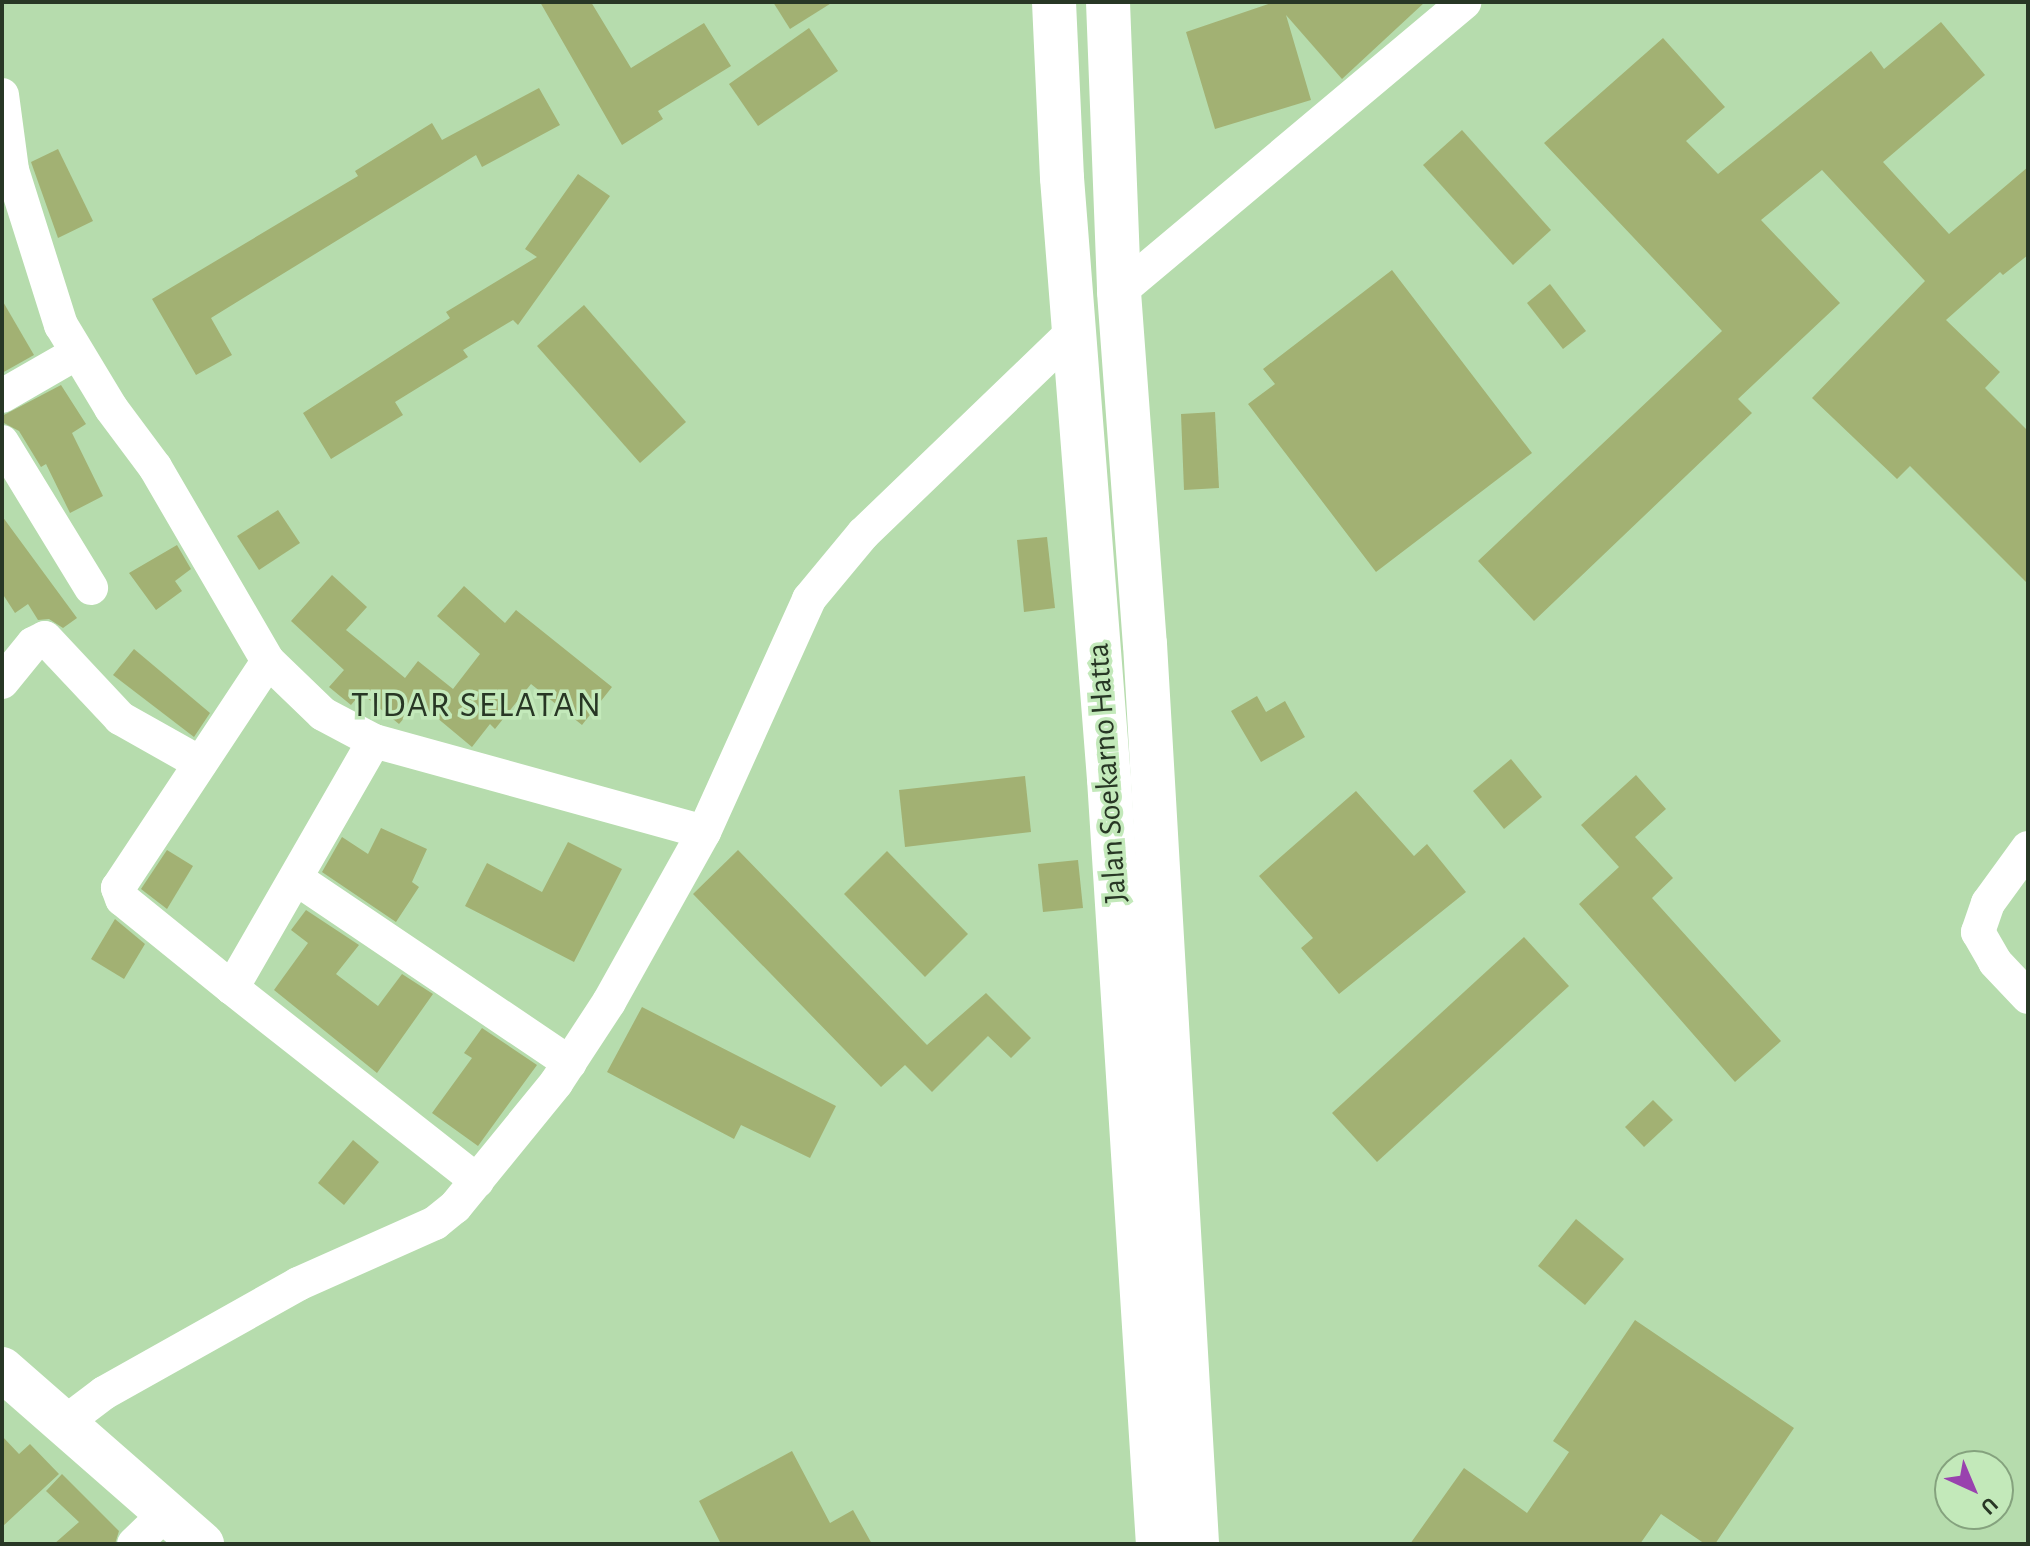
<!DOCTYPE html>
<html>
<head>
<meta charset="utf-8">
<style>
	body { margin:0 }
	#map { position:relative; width:2030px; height:1546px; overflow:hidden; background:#b6dcad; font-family:"Alegreya Sans",sans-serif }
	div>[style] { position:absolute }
	.building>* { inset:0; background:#a2b173 }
	.minor>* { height:34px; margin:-17px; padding:0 17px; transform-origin:17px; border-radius:17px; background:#fff }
	.tertiary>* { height:44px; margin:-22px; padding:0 22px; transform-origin:22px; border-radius:22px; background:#fff }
	.trunk>* { height:44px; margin:-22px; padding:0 22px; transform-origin:22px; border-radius:22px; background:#fff }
	span { translate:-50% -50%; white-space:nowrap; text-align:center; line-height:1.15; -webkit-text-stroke:7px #c3e9ba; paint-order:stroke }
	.street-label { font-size:32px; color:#283725 }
	.quarter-label { font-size:36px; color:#283725; letter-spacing:2px }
	.frame { position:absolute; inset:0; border:4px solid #283725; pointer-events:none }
	.north { position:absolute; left:1934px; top:1450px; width:80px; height:80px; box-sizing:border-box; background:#c3e9ba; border:2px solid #85a27e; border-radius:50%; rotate:136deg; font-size:22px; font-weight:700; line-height:32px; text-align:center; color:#283725 }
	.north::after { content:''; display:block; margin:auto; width:28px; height:36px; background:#9942ae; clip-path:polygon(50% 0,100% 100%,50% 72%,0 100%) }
</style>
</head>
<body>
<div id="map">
	<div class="building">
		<div style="clip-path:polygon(540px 2px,591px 2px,631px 68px,704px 23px,731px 66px,658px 111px,663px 119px,622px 145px)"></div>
		<div style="clip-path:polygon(773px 2px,833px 2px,790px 29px)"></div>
		<div style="clip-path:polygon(1274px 2px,1425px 2px,1342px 79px,1286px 15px,1311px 100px,1215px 129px,1186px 32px)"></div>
		<div style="clip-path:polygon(1941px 22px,1985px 75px,1883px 162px,1949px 234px,2028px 167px,2028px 255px,2003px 275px,2000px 272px,1946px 320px,2000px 372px,1985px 388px,2028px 431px,2028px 584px,1910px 466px,1897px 479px,1812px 398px,1925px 281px,1822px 170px,1761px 220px,1840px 303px,1738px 399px,1752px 413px,1534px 621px,1478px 561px,1722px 331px,1544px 143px,1663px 38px,1725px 107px,1686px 141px,1718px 174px,1871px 51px,1884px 69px)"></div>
		<div style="clip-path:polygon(809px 28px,838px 71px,758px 126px,729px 84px)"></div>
		<div style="clip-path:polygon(539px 88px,560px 125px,482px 167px,476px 155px,211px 318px,232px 355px,196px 375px,152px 299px,358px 176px,355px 171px,432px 123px,442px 140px)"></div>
		<div style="clip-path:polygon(1462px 130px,1551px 230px,1513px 265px,1423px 165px)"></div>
		<div style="clip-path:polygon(58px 149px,93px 221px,58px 238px,31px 162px)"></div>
		<div style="clip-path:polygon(578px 174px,610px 196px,518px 325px,513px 320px,463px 350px,468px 357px,395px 402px,403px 415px,331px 459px,303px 413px,450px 318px,446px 312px,537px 257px,525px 249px)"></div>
		<div style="clip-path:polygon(1392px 270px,1532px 453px,1376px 572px,1248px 404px,1275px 384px,1263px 369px)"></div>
		<div style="clip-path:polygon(1550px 284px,1586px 331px,1563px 349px,1527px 303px)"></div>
		<div style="clip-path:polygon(2px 300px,34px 355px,2px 373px)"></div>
		<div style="clip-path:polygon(584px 305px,686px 422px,640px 463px,537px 346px)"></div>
		<div style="clip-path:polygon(61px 385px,86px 424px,72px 433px,103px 496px,70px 513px,46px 464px,41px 467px,19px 431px,2px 422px,2px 416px)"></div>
		<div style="clip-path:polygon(1215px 412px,1219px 488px,1184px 490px,1181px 414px)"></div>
		<div style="clip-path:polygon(278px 510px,300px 543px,259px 570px,237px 536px)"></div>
		<div style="clip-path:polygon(2px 516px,77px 618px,63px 628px,49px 619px,38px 620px,28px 604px,15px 613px,2px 593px)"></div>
		<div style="clip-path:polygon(1047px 537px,1055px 608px,1024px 612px,1017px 540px)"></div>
		<div style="clip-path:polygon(177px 545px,191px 569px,175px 581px,182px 591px,156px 610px,129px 573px)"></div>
		<div style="clip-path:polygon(332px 575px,367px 607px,346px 630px,405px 678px,418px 661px,453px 689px,480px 654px,437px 616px,464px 586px,505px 623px,516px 610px,612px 687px,582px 725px,531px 684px,495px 729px,490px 724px,472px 747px,418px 702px,399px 724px,361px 693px,351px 705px,329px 687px,344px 670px,291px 621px)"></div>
		<div style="clip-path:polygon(134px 649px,210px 713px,194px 737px,113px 675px)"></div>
		<div style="clip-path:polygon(1257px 696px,1266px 712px,1285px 701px,1305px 737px,1261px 762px,1231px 711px)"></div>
		<div style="clip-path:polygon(1511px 759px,1542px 797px,1504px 829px,1473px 791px)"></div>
		<div style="clip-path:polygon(1636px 775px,1666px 809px,1635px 837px,1673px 878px,1652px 898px,1781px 1041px,1735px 1082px,1579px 904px,1619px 867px,1581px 825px)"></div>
		<div style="clip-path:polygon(1025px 776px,1031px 832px,905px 847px,899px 790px)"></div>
		<div style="clip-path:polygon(1356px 791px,1414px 856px,1427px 844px,1466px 892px,1339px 994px,1301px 948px,1313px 938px,1259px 876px)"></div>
		<div style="clip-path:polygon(381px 828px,427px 849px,412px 882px,419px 887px,396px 922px,322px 872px,342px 837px,368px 854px)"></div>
		<div style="clip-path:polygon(568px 842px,622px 869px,574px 962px,465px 906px,487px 863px,542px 892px)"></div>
		<div style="clip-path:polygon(167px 850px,193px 866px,167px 909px,141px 889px)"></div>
		<div style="clip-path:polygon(738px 850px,927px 1045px,986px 993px,1031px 1038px,1011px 1058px,988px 1036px,932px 1092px,905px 1065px,881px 1087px,693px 894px)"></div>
		<div style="clip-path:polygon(887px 851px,968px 934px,925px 977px,844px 894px)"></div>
		<div style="clip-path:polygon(1078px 860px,1083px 908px,1043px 912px,1038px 864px)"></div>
		<div style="clip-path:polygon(306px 910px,359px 945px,336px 974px,378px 1006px,402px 974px,433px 994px,377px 1073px,274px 990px,308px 943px,291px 930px)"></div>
		<div style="clip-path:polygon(115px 919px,145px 944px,124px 979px,91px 959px)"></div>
		<div style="clip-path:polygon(1524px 937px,1569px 986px,1377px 1162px,1332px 1113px)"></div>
		<div style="clip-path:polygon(642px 1007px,836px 1106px,810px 1158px,741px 1125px,734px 1139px,607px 1072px)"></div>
		<div style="clip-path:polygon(482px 1028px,537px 1065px,478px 1146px,432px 1113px,472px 1058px,464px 1053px)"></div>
		<div style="clip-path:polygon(1653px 1100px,1673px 1120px,1644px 1147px,1625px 1127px)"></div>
		<div style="clip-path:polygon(353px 1140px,379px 1162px,344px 1205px,318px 1183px)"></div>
		<div style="clip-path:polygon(1576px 1219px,1624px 1259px,1585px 1305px,1538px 1266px)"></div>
		<div style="clip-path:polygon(1635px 1320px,1794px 1428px,1715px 1544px,1705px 1544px,1661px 1514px,1640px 1544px,1410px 1544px,1464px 1468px,1527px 1513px,1569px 1452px,1553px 1441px)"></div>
		<div style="clip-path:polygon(2px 1436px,19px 1454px,30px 1444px,59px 1474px,2px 1527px)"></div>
		<div style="clip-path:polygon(792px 1451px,830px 1523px,853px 1510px,872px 1544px,721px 1544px,699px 1501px)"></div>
		<div style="clip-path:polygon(62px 1474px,119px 1531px,115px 1544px,54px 1544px,79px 1522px,46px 1491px)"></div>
	</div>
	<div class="minor">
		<div style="left:2px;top:95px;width:76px;rotate:82.4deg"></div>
		<div style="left:12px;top:170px;width:163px;rotate:72.5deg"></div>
		<div style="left:61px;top:325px;width:97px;rotate:58.9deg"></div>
		<div style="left:111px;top:408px;width:74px;rotate:53.3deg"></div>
		<div style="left:155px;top:467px;width:225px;rotate:59.8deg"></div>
		<div style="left:268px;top:661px;width:76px;rotate:43.9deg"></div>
		<div style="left:323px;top:714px;width:58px;rotate:27.9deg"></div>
		<div style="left:374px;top:741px;width:342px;rotate:15.4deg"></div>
		<div style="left:1119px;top:292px;width:451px;rotate:-40deg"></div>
		<div style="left:2px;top:396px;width:84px;rotate:-29.9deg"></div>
		<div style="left:2px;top:442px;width:171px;rotate:58.6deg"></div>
		<div style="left:2px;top:682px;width:49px;rotate:-50.8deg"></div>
		<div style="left:33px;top:644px;width:13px;rotate:-27deg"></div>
		<div style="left:45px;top:638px;width:110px;rotate:46.8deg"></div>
		<div style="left:120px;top:718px;width:92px;rotate:29.4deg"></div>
		<div style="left:374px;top:741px;width:285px;rotate:119.9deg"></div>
		<div style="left:232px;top:988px;width:312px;rotate:38.2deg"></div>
		<div style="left:2028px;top:848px;width:68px;rotate:126deg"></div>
		<div style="left:1988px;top:903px;width:31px;rotate:109deg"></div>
		<div style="left:1978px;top:932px;width:34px;rotate:60deg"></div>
		<div style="left:1995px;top:962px;width:48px;rotate:46.7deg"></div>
		<div style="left:297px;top:879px;width:329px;rotate:34deg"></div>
		<div style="left:232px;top:988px;width:141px;rotate:-141deg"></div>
		<div style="left:122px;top:899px;width:12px;rotate:-110deg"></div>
		<div style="left:118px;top:888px;width:272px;rotate:-56.5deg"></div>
		<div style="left:67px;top:1421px;width:46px;rotate:-37.1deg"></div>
		<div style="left:104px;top:1393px;width:223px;rotate:-29.3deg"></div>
		<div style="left:298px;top:1284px;width:150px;rotate:-24deg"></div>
		<div style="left:435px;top:1223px;width:26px;rotate:-39deg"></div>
		<div style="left:455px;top:1207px;width:160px;rotate:-50.8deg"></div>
		<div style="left:556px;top:1083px;width:97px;rotate:-56.8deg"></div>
		<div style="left:609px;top:1002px;width:195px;rotate:-60.8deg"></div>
		<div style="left:704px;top:832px;width:256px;rotate:-65.7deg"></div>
		<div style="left:809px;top:599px;width:85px;rotate:-50.3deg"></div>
		<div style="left:863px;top:534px;width:293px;rotate:-43.9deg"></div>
		<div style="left:134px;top:1544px;width:45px;rotate:-44.1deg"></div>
	</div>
	<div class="tertiary">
		<div style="left:2px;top:1369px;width:266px;rotate:41.2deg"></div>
	</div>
	<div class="trunk">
		<div style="left:1054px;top:2px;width:176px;rotate:87.4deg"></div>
		<div style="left:1062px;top:178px;width:603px;rotate:85.53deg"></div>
		<div style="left:1109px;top:779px;width:767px;rotate:86.34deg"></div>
		<div style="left:1108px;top:2px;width:290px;rotate:87.8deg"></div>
		<div style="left:1119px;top:292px;width:353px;rotate:85.8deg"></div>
		<div style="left:1145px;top:644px;width:902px;rotate:86.69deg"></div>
	</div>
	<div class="street-label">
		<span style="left:1107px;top:773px;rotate:-94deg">Jalan Soekarno Hatta</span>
	</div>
	<div class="quarter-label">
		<span style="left:477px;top:706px">TIDAR SELATAN</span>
	</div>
	<div class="frame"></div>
	<div class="north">U</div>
</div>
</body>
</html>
